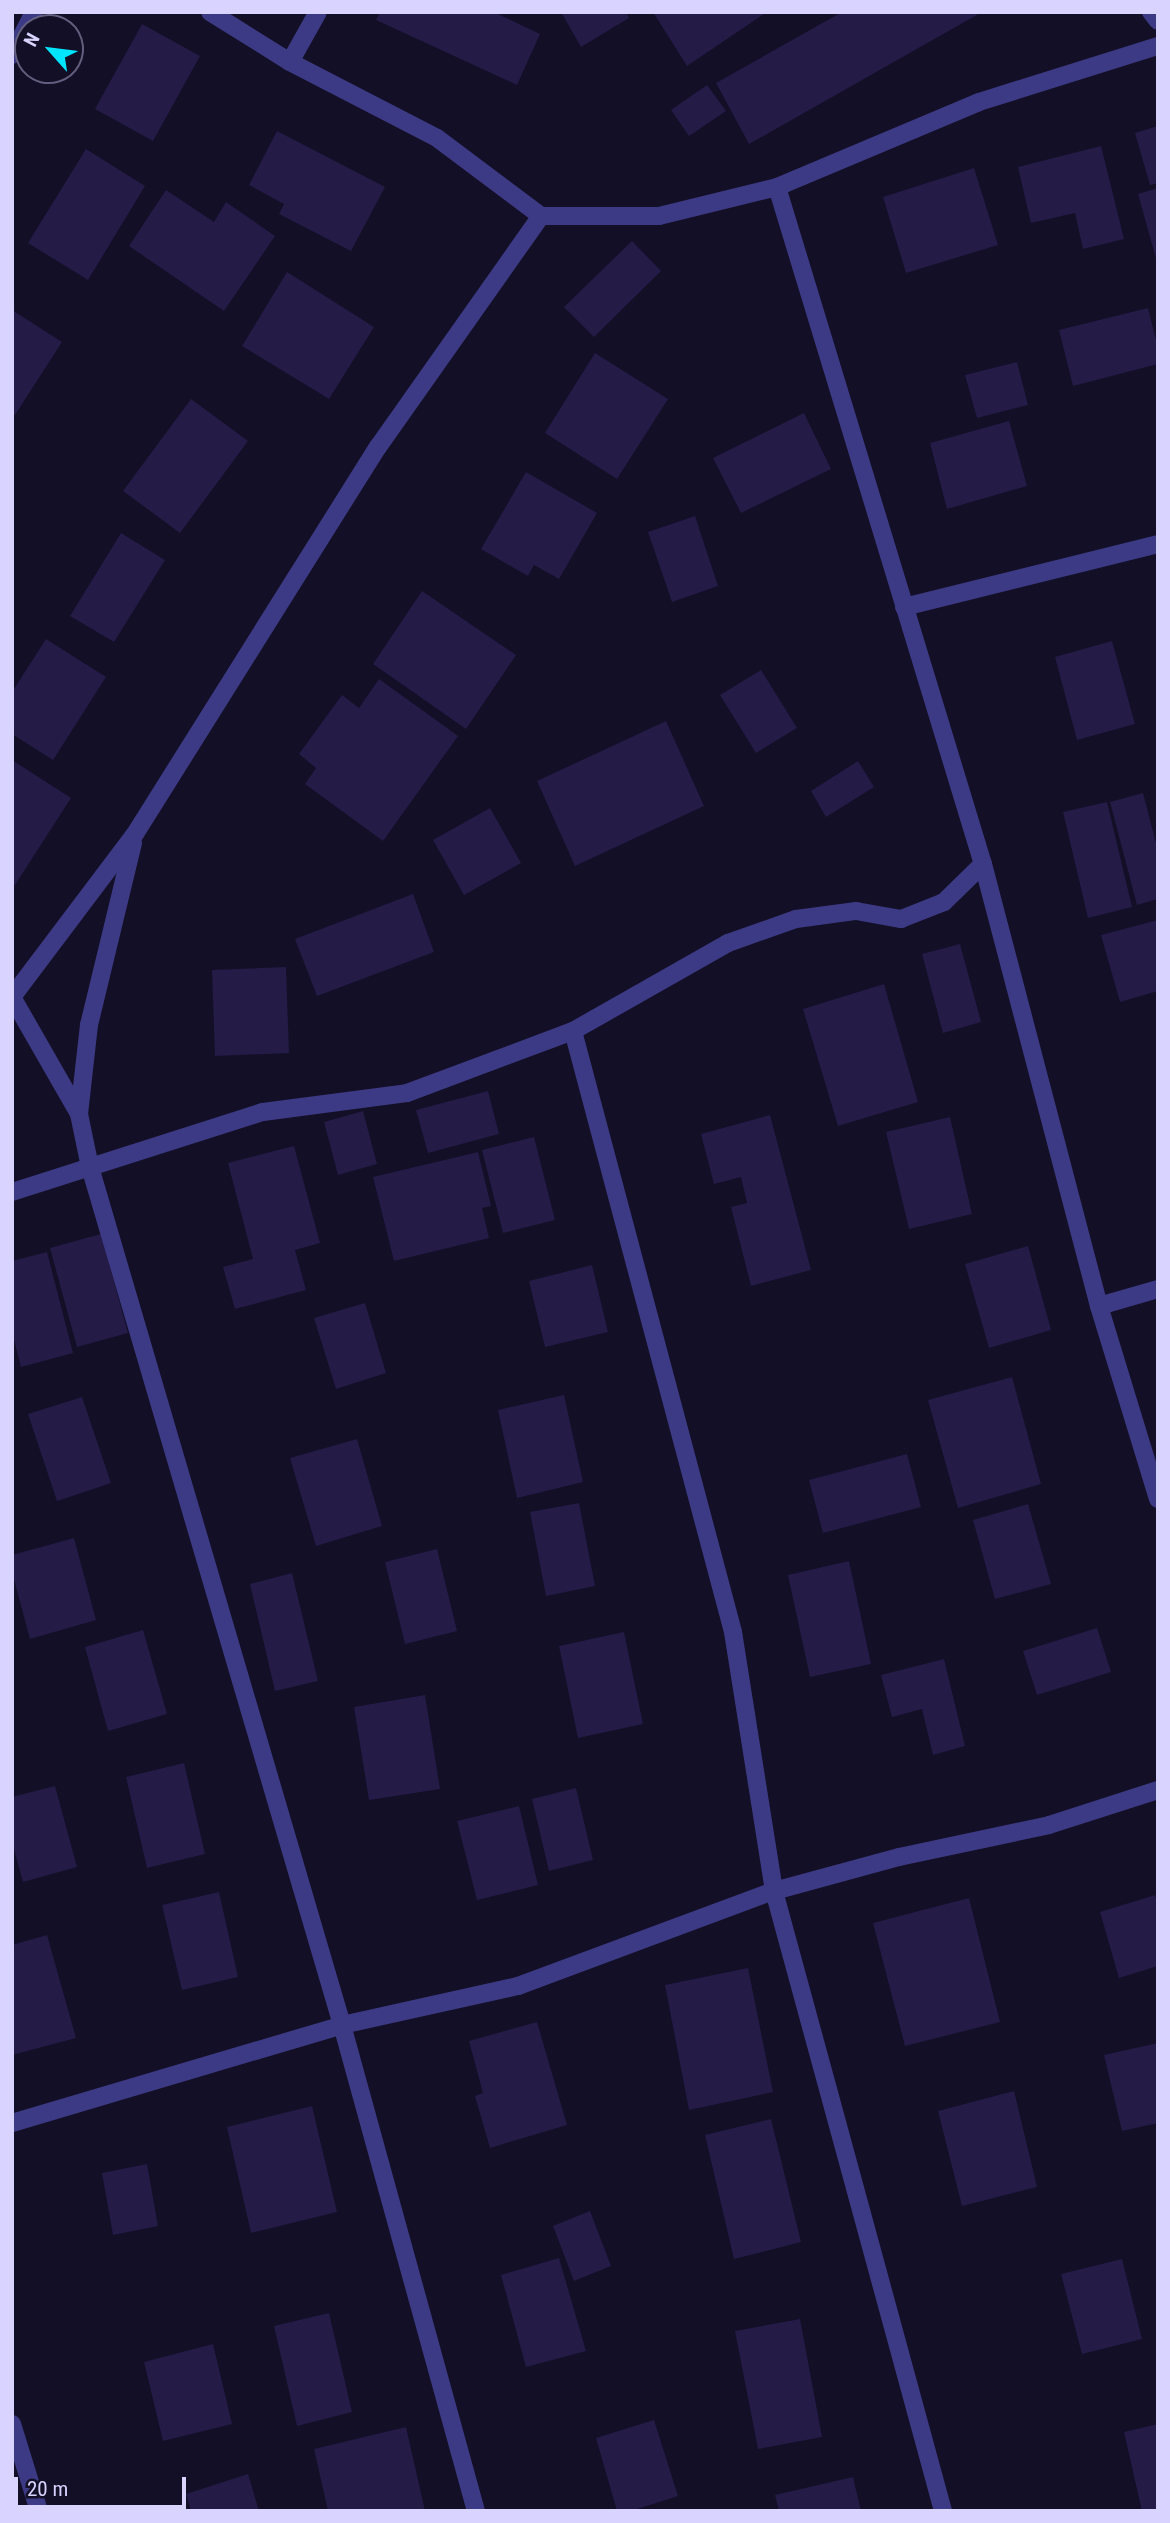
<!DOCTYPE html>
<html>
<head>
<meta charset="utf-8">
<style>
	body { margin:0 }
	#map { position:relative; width:1170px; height:2523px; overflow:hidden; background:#130f26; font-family:"Roboto Condensed",sans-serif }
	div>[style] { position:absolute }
	.building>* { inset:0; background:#241b47 }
	.minor>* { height:18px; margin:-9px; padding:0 9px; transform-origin:9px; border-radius:9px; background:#3d3a85 }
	span { translate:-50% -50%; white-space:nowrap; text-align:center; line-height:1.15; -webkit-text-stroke:7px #130f26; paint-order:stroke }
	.frame { position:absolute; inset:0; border:14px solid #d9d4ff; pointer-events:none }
	.north { position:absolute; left:14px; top:14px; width:70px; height:70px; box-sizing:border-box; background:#130f26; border:2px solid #625e7d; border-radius:50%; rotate:298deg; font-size:19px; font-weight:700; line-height:28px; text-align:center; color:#d9d4ff }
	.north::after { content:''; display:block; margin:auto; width:24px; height:32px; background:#00e5ff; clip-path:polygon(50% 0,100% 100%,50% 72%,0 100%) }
	.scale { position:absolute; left:14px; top:2477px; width:172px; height:32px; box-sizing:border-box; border:4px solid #d9d4ff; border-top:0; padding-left:9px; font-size:21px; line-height:24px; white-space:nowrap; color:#d9d4ff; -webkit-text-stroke:5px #130f26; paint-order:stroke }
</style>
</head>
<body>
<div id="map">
	<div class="building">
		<div style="clip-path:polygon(380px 12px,494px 12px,540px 34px,517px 85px,376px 20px)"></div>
		<div style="clip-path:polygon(561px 12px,626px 12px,629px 18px,581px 47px)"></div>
		<div style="clip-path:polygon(653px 12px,767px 12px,687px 66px)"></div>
		<div style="clip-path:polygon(842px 12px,982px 12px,749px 144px,716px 83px)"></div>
		<div style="clip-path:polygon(142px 24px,200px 56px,153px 141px,95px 109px)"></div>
		<div style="clip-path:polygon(707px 85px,726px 111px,689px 136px,671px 110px)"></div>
		<div style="clip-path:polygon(1158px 126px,1158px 183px,1150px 185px,1135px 133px)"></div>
		<div style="clip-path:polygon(277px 131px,385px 187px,351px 251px,279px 214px,284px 204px,249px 185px)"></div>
		<div style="clip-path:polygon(1101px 146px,1124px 239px,1083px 249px,1075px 213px,1031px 223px,1018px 167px)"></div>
		<div style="clip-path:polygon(86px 149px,145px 186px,88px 280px,28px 243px)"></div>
		<div style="clip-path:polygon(974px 168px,998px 245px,906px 273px,883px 197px)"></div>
		<div style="clip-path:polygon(1158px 188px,1158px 262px,1157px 262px,1138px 194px)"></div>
		<div style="clip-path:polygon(166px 190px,214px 222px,226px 202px,275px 236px,224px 311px,129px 246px)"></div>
		<div style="clip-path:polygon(632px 241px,661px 271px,594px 337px,564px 307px)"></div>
		<div style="clip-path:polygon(287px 272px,374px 327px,329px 399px,242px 346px)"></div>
		<div style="clip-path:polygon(1148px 308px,1158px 348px,1158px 364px,1073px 386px,1059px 330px)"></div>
		<div style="clip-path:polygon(12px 310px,62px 342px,15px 415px,12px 414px)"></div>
		<div style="clip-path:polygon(595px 353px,668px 399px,617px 479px,545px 433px)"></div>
		<div style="clip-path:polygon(1017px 362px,1028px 405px,977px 418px,965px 375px)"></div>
		<div style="clip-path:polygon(191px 399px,248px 441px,180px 533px,123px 491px)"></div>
		<div style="clip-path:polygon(804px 413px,831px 469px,741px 513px,713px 458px)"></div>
		<div style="clip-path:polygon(1009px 421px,1027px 486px,947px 509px,930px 443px)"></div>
		<div style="clip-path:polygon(526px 472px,597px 513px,559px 579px,534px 565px,528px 576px,481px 549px)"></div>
		<div style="clip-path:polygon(695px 516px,718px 586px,672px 602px,648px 532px)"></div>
		<div style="clip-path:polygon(121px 533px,165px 560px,114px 642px,70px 616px)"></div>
		<div style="clip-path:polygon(422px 591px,516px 655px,466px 729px,373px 664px)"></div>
		<div style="clip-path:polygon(46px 639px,106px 677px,53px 760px,12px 734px,12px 692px)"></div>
		<div style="clip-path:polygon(1112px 641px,1135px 724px,1077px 740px,1055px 657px)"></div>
		<div style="clip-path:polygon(761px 670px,797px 728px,756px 753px,720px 695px)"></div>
		<div style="clip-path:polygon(379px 679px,458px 736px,383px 841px,305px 784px,316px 768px,299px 754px,342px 695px,359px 708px)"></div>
		<div style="clip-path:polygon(666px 721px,704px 806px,575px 866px,537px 781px)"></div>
		<div style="clip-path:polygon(12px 760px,71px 798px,15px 885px,12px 883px)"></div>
		<div style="clip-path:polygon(858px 761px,874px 787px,826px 817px,811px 791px)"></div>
		<div style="clip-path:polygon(1143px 793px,1158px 851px,1158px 899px,1137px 905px,1110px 802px)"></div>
		<div style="clip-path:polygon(1107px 802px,1132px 907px,1088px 918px,1063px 812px)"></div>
		<div style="clip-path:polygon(490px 808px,521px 863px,464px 895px,433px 840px)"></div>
		<div style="clip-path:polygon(413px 894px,434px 952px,317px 996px,295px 939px)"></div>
		<div style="clip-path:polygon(1158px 920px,1158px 991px,1120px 1002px,1101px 935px)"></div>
		<div style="clip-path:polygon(960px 944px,981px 1022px,943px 1033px,922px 954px)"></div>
		<div style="clip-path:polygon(286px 967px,289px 1053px,215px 1056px,212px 970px)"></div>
		<div style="clip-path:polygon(884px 984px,918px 1102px,838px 1126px,803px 1009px)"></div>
		<div style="clip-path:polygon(488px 1091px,499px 1134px,428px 1153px,416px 1110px)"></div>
		<div style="clip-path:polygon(363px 1111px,377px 1164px,338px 1175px,324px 1122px)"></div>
		<div style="clip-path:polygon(770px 1115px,811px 1270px,751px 1286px,731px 1207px,747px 1203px,741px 1177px,714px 1184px,701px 1134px)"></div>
		<div style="clip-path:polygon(950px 1117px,972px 1214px,909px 1229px,886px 1132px)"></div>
		<div style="clip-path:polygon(534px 1137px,555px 1220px,503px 1233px,482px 1150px)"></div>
		<div style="clip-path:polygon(294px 1146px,320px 1243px,295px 1250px,306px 1290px,235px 1309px,223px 1267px,253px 1259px,228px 1163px)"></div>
		<div style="clip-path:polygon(478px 1152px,491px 1206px,482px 1208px,489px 1238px,394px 1261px,373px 1177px)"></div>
		<div style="clip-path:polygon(101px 1234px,128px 1333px,77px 1347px,50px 1248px)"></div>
		<div style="clip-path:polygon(1028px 1246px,1051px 1330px,989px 1348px,965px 1264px)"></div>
		<div style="clip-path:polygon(47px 1252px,73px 1353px,21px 1367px,12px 1332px,12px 1261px)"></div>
		<div style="clip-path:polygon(592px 1265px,608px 1332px,545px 1347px,529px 1281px)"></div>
		<div style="clip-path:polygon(365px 1303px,386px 1373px,336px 1389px,314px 1318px)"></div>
		<div style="clip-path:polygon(1012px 1377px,1041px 1484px,958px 1508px,928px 1400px)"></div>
		<div style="clip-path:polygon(564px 1395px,583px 1482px,517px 1498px,498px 1410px)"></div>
		<div style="clip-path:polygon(82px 1397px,111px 1483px,57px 1501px,28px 1414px)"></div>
		<div style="clip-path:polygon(357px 1439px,382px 1526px,316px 1546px,290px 1458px)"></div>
		<div style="clip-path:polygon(907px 1454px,921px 1507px,823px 1533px,809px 1480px)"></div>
		<div style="clip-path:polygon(579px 1503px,595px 1586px,546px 1596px,530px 1512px)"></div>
		<div style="clip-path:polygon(1028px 1504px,1051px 1584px,995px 1599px,973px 1520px)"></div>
		<div style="clip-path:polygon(74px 1538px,96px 1620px,30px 1639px,12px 1572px,12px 1555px)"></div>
		<div style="clip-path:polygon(437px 1549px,457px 1631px,405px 1644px,385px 1562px)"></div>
		<div style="clip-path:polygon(849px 1561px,871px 1664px,810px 1677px,788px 1575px)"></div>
		<div style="clip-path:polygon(292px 1573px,318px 1681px,275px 1691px,250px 1584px)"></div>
		<div style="clip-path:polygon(1097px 1628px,1111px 1672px,1037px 1695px,1023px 1651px)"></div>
		<div style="clip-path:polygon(143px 1630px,167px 1714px,108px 1731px,85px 1647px)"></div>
		<div style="clip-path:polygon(624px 1632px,643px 1724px,578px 1738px,559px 1646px)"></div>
		<div style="clip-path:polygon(944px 1659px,965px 1746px,933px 1755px,922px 1709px,892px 1717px,881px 1675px)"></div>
		<div style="clip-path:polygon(425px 1695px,440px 1789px,369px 1800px,354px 1707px)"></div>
		<div style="clip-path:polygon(184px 1763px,205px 1854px,147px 1868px,126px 1777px)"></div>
		<div style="clip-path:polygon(55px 1786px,77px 1867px,23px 1882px,12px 1842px,12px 1797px)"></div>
		<div style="clip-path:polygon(576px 1788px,593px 1860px,549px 1871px,532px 1799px)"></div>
		<div style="clip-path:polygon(519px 1806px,538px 1885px,477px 1900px,457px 1821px)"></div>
		<div style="clip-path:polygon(219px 1892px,238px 1977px,182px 1990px,162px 1905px)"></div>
		<div style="clip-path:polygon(1155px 1895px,1158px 1906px,1158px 1966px,1119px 1978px,1100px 1912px)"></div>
		<div style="clip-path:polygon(969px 1898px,1000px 2022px,905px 2046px,873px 1923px)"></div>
		<div style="clip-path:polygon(47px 1935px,76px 2038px,12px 2055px,12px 1945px)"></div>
		<div style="clip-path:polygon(748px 1968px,773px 2092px,689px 2110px,665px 1985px)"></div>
		<div style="clip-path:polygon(537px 2022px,567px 2125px,490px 2148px,475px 2096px,483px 2093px,469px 2041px)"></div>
		<div style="clip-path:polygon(1158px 2043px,1158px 2123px,1122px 2131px,1104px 2055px)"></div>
		<div style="clip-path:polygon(1014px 2091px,1037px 2187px,962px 2206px,938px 2111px)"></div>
		<div style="clip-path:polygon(312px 2106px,337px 2212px,251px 2233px,227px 2127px)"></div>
		<div style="clip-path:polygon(771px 2119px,801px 2242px,734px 2259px,705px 2135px)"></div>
		<div style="clip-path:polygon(147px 2164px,158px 2226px,113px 2235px,102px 2173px)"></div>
		<div style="clip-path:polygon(590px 2211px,611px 2266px,574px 2281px,553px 2226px)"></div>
		<div style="clip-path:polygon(559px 2258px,586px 2351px,526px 2367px,501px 2275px)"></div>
		<div style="clip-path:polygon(1122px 2259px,1142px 2339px,1082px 2354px,1061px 2274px)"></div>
		<div style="clip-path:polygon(329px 2313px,352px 2412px,297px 2426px,274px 2326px)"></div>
		<div style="clip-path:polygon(800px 2319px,822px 2437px,758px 2449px,735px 2331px)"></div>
		<div style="clip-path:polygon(213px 2344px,232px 2424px,163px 2441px,144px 2362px)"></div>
		<div style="clip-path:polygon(654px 2420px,678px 2496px,631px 2511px,617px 2511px,596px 2438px)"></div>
		<div style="clip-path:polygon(1158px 2424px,1158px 2511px,1142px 2511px,1124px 2432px)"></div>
		<div style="clip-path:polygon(406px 2427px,425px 2511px,328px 2511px,314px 2449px)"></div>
		<div style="clip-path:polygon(248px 2474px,259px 2511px,191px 2511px,186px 2494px)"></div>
		<div style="clip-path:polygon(853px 2477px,861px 2511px,779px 2511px,775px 2495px)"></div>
	</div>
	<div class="minor">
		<div style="left:210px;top:12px;width:94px;rotate:32deg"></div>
		<div style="left:290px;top:62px;width:165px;rotate:27.3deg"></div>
		<div style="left:437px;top:138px;width:130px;rotate:36.9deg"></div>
		<div style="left:541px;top:216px;width:118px"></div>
		<div style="left:659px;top:216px;width:122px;rotate:-13.8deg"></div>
		<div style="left:777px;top:187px;width:219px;rotate:-22.8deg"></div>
		<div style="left:979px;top:102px;width:188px;rotate:-17.4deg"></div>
		<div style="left:1151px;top:12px;width:11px;rotate:52deg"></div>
		<div style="left:12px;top:55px;width:48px;rotate:-62.9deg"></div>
		<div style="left:290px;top:62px;width:57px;rotate:-60.8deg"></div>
		<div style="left:777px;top:187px;width:708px;rotate:73.08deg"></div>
		<div style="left:983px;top:864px;width:457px;rotate:75.3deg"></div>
		<div style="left:1099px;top:1306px;width:202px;rotate:73deg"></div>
		<div style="left:904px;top:607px;width:262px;rotate:-13.9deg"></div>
		<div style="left:12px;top:997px;width:135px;rotate:60.2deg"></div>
		<div style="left:79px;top:1114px;width:54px;rotate:78.3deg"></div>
		<div style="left:90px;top:1167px;width:894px;rotate:73.63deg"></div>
		<div style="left:342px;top:2025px;width:504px;rotate:74.59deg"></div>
		<div style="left:12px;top:997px;width:204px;rotate:-53deg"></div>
		<div style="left:135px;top:834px;width:457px;rotate:-57.9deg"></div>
		<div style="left:378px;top:447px;width:283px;rotate:-54.8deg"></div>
		<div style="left:573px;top:1031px;width:622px;rotate:75.09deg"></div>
		<div style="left:733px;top:1632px;width:262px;rotate:81deg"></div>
		<div style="left:774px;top:1891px;width:643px;rotate:74.75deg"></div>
		<div style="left:79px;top:1114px;width:90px;rotate:-83.6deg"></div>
		<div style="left:89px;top:1025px;width:187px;rotate:-76.4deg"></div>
		<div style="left:12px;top:1192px;width:263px;rotate:-17.7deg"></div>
		<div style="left:263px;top:1112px;width:145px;rotate:-7.5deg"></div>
		<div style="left:407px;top:1093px;width:177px;rotate:-20.5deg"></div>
		<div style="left:573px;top:1031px;width:178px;rotate:-29.6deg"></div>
		<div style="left:728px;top:943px;width:72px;rotate:-19.4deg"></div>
		<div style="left:796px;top:919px;width:61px;rotate:-7.6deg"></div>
		<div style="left:856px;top:911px;width:46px;rotate:10.1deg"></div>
		<div style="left:901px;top:919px;width:46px;rotate:-21.6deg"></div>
		<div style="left:944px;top:902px;width:54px;rotate:-44.3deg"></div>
		<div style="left:1099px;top:1306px;width:61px;rotate:-16.1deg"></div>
		<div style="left:12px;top:2123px;width:344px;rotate:-16.5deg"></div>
		<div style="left:342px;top:2025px;width:180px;rotate:-12.5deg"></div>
		<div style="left:518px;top:1986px;width:273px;rotate:-20.4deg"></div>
		<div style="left:774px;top:1891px;width:130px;rotate:-15.2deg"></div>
		<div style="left:899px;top:1857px;width:153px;rotate:-12deg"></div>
		<div style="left:1049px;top:1825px;width:114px;rotate:-17.8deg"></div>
		<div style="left:12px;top:2424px;width:91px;rotate:72.8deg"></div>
	</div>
	<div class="frame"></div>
	<div class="north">N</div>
	<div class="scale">20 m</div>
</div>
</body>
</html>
